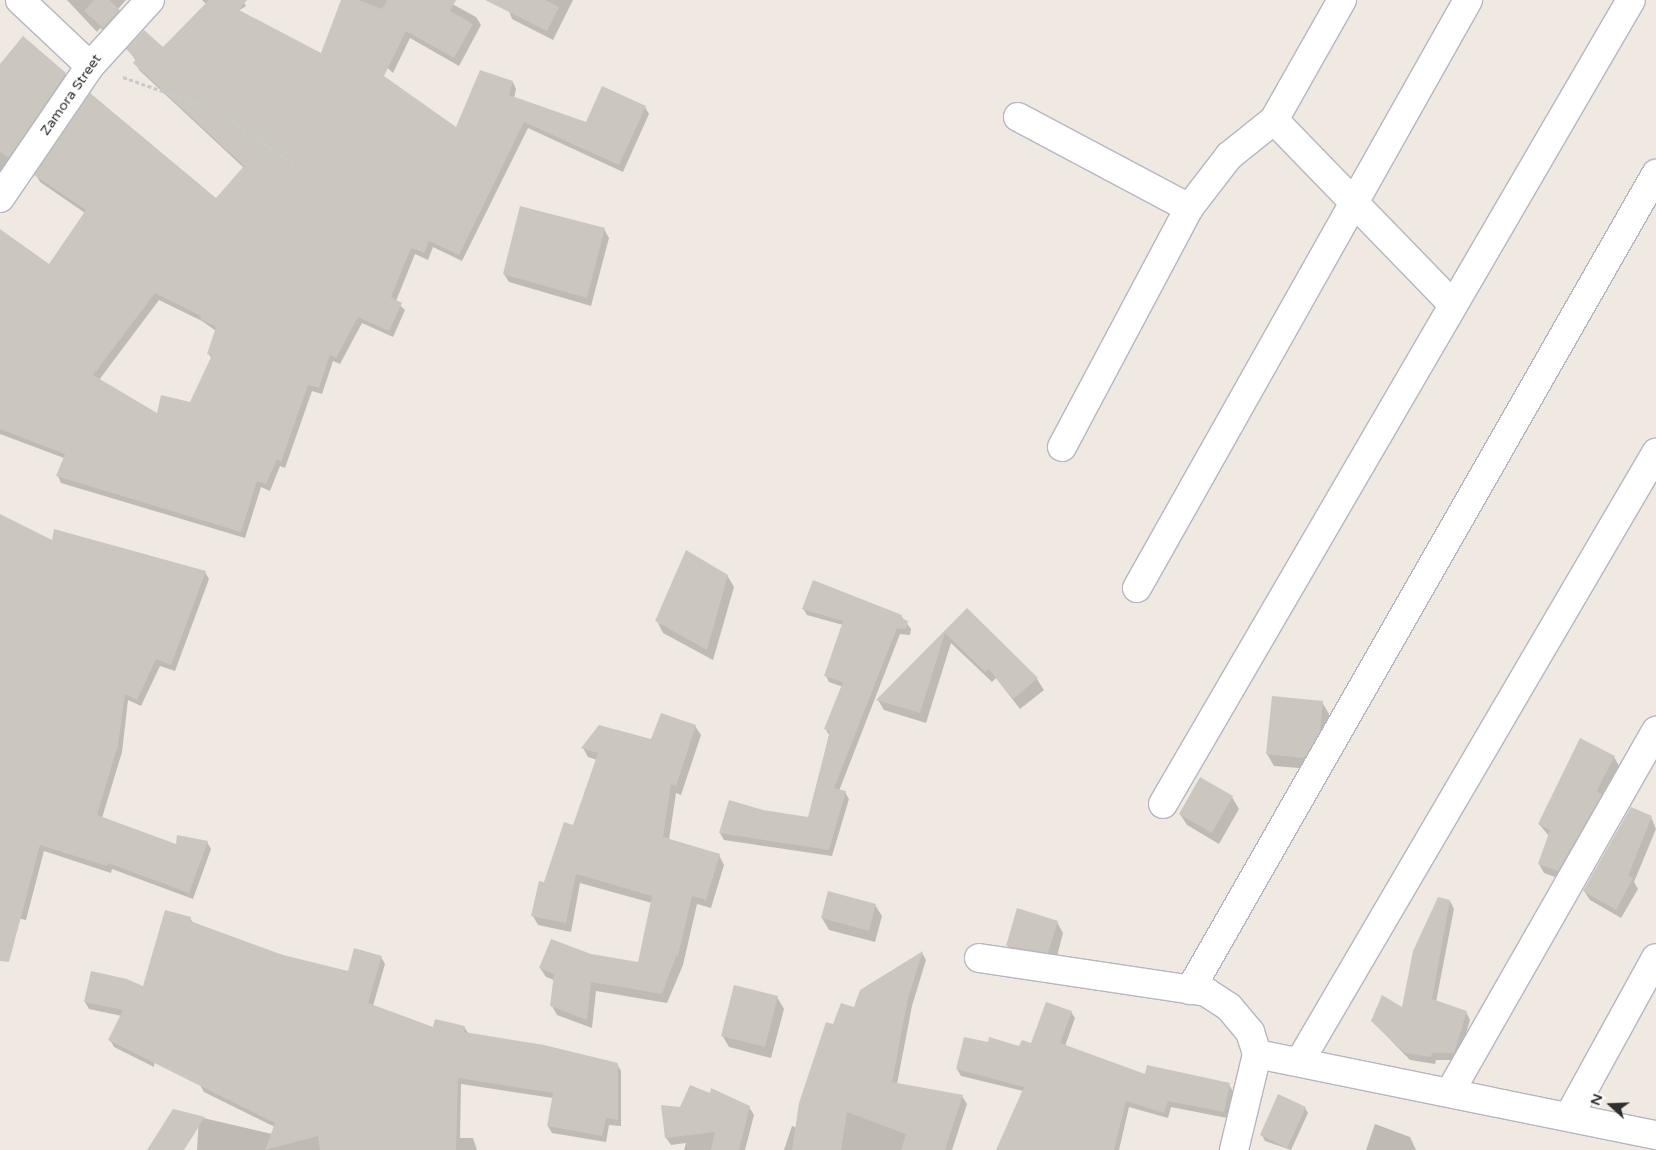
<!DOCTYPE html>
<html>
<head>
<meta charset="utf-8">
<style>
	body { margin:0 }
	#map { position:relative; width:1656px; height:1150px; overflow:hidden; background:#efe9e1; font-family:"Varela Round",sans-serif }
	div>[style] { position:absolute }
	.shadow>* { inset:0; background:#0003 }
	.building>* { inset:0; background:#cbc7bf }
	.path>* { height:3px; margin-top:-1.5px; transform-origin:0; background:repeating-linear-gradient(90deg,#c9c9c9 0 4px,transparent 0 6.5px) }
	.roads { filter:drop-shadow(1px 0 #b4b7c1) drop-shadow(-1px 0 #b4b7c1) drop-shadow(0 1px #b4b7c1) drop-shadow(0 -1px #b4b7c1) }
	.minor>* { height:28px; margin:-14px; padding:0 14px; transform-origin:14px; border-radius:14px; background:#fff }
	span { translate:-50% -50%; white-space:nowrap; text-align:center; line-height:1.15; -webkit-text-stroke:4px #fff; paint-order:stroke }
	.street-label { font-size:14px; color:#2e2e2e }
	.north { position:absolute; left:1586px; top:1080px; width:50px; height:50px; -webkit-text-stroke:4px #fff; paint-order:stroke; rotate:290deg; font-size:14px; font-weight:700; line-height:20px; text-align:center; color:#2e2e2e }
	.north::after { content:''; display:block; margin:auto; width:18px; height:22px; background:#2e2e2e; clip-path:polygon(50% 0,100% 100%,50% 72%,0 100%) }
</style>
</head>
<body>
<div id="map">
	<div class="shadow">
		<div style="clip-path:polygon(67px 0,126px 0,118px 9px,123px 17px,108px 34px,100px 28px,97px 32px)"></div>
		<div style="clip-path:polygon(evenodd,202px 0,242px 0,246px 6px,238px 11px,456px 129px,513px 82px,516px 89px,514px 98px,586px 123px,645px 107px,649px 114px,623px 172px,528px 128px,462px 261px,433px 247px,428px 260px,415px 254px,396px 301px,405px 310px,393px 337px,362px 323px,340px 364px,333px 361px,322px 394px,312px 391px,285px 468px,280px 466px,270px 491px,261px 487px,245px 538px,61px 483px,58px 476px,64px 458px,0 434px,0 240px,49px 266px,85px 213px,40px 182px,36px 175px,216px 199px,244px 168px,139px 70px,136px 61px,128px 49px,163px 49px,206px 4px,202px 0,159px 300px,202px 321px,216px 331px,208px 353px,212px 359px,191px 404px,158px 415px,99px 380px,159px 300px)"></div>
		<div style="clip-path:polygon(342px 0,445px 0,476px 17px,481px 25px,459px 66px,410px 38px,393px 73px,341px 24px)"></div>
		<div style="clip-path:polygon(505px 0,573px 0,553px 40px,512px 19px)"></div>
		<div style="clip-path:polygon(0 66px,65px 74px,70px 82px,0 178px)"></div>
		<div style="clip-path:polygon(604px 229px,609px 238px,591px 306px,509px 282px,504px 274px)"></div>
		<div style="clip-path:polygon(0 516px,52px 542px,205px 572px,209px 579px,175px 671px,160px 666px,141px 706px,128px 700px,122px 752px,102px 818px,176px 845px,207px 842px,211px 849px,193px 899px,112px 869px,111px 873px,44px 851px,26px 920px,16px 918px,0 959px)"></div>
		<div style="clip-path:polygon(727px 575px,734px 587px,713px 660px,663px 633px,657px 621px)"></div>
		<div style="clip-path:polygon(803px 608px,901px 616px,911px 629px,910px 635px,900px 634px,839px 791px,845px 792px,849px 799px,832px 856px,724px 840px,720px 833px,730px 801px,762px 812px,809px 819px,829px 735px,825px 728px,843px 687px,829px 682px,826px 676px,843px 625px,807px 615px)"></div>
		<div style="clip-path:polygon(967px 610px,1037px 679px,1044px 690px,1020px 709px,996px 678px,992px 682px,951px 643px,926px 723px,884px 710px,878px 700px)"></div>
		<div style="clip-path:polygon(1322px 702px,1329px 714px,1326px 744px,1311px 769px,1274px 766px,1267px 754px)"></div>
		<div style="clip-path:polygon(695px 726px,701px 735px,681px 795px,676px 793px,669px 840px,719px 855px,724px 865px,711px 908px,697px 904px,683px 965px,667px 1003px,596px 991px,592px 1028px,557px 1015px,552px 1006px,554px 980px,546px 977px,540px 968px,590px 956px,638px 964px,652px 903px,580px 883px,571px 932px,538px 925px,533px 916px,574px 827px,597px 760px,588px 757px,583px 748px,652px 741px)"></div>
		<div style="clip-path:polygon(1614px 757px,1619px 766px,1563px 880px,1544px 873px,1539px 864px,1549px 836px,1539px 824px)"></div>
		<div style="clip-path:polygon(1200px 779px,1232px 797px,1239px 809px,1219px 844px,1187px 825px,1180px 814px)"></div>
		<div style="clip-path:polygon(1651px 817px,1656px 829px,1634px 882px,1638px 889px,1621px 918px,1590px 900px,1584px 891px)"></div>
		<div style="clip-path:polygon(1450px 901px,1454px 909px,1436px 1002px,1466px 1012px,1470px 1020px,1458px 1060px,1436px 1060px,1435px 1064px,1410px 1060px,1372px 1021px,1403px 1009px)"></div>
		<div style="clip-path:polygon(875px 905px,882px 916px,875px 942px,829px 930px,822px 918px)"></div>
		<div style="clip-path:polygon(190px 918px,194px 924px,283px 957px,348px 972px,381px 957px,385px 964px,373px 1006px,434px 1028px,464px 1027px,469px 1034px,617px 1064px,621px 1071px,621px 1126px,609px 1125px,606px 1142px,552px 1133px,548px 1126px,553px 1098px,461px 1084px,460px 1138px,473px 1138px,477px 1150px,197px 1150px,199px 1117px,272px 1134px,275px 1127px,204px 1092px,200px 1085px,155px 1053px,154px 1067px,114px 1047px,110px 1040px,122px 1016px,89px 1009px,85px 1002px,144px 988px)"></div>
		<div style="clip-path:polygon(1057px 922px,1063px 933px,1055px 964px,1014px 958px,1008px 946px)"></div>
		<div style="clip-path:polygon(922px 953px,926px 960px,912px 1006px,897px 1084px,962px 1096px,967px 1104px,952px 1150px,784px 1150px,792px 1126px,797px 1128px,834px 1026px)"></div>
		<div style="clip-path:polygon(777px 997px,784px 1009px,771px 1058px,729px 1047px,722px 1035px)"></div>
		<div style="clip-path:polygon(1071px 1012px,1075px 1018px,1065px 1046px,1146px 1076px,1229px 1085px,1233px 1091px,1227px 1118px,1171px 1107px,1168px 1118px,1129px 1107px,1119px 1150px,998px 1150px,1023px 1091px,961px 1076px,957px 1069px,1032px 1044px)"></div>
		<div style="clip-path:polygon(711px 1095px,749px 1107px,754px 1115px,745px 1150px,684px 1150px,686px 1143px,671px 1145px,666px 1138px,681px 1109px)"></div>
		<div style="clip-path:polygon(1305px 1108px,1308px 1113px,1291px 1150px,1265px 1141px,1262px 1135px)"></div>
		<div style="clip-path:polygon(1375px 1124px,1410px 1137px,1416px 1150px,1366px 1150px)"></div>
	</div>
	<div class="building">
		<div style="clip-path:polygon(94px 0,109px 0,120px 10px,103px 28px,84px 11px)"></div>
		<div style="clip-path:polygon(evenodd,209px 0,247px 0,239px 10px,321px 53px,341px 0,358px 0,382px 9px,387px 0,456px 0,450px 11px,473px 24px,454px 58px,406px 31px,384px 76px,456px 127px,480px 70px,513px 81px,509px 95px,586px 122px,602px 86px,646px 106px,619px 165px,524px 122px,459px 255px,429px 241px,424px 253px,411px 248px,391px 297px,402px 303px,389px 331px,358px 317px,336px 358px,330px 355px,319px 388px,308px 385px,281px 462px,277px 459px,266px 484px,257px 481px,241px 532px,56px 476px,65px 454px,0 429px,0 229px,49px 264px,86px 210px,34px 175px,90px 93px,216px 198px,244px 166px,133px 63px,136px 59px,126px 49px,144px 30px,163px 47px,209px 0,155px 293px,201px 316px,200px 319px,216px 327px,207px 354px,212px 355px,190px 402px,161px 395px,157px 413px,93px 375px,155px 293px)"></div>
		<div style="clip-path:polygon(485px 0,545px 0,559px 7px,547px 31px)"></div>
		<div style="clip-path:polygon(23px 36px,66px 73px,9px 158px,0 152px,0 64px)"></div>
		<div style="clip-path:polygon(520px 206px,605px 228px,587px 298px,503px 274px)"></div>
		<div style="clip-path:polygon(0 514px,52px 540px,54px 529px,206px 571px,171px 665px,156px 659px,137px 700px,125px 694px,118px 745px,97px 815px,176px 844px,177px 835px,208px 841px,189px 893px,108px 863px,107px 866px,40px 845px,9px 962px,0 961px)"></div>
		<div style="clip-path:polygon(686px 550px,728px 575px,707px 650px,655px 621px)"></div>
		<div style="clip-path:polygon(813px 580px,902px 615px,901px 618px,908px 621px,906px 629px,897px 628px,834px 788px,846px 791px,829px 850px,719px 833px,729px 800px,763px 810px,808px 817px,830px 731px,824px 729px,843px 682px,824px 676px,843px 621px,802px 609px)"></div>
		<div style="clip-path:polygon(967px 608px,1038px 678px,1013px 699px,989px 669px,985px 672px,945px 633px,920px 713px,876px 700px)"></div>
		<div style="clip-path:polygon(1272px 696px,1323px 701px,1320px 732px,1304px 758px,1266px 754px)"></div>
		<div style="clip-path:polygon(661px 713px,696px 725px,676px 786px,671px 784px,663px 837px,720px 854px,706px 900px,692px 896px,678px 956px,676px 956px,662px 994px,591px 982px,587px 1020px,550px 1006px,554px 974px,539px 968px,551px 939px,591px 954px,638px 962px,652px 896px,576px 874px,566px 923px,531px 916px,539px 881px,544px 882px,564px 822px,573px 825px,598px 753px,581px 748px,599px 725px,651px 739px)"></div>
		<div style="clip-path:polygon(1580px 738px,1615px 756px,1598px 788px,1597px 792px,1602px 794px,1558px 871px,1538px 864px,1550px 830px,1538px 824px)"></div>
		<div style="clip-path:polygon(1200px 777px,1233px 796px,1212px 833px,1179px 814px)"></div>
		<div style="clip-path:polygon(1631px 807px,1652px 816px,1628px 876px,1633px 878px,1616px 910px,1583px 891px)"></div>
		<div style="clip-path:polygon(828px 891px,876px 904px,869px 931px,821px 918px)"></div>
		<div style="clip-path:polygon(1438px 897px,1450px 900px,1432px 999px,1467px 1011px,1454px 1053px,1432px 1053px,1431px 1057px,1405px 1053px,1371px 1021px,1382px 995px,1402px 1007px,1413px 951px)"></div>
		<div style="clip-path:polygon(1017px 908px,1058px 921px,1048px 953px,1006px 946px)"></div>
		<div style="clip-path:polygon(165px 910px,191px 917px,190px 921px,283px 955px,348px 971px,354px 948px,382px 956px,368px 1003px,433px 1027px,435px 1019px,465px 1026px,464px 1032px,544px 1045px,618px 1063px,618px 1120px,606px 1118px,602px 1136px,547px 1126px,553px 1093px,458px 1078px,456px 1150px,320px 1150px,318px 1136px,265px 1150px,275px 1123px,108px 1040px,123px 1010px,84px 1002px,91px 971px,127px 979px,143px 986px)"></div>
		<div style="clip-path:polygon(923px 951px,908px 998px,892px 1082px,963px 1095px,945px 1150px,901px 1150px,906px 1134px,847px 1112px,841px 1150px,792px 1150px,799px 1103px,826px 1022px,833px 1024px,841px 1003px,854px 1007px,860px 990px)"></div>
		<div style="clip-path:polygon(734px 985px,778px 996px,765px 1047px,721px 1036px)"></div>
		<div style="clip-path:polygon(1046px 1002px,1072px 1011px,1060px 1043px,1145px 1074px,1147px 1065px,1230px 1083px,1224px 1112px,1168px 1101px,1164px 1113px,1126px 1101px,1114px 1150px,996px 1150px,1024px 1087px,956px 1069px,964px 1037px,988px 1042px,989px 1037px,1019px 1046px,1022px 1040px,1031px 1043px)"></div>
		<div style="clip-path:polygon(690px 1085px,710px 1093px,711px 1088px,750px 1106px,739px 1150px,711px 1150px,715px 1132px,665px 1138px,661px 1105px,680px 1107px)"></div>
		<div style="clip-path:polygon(1278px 1094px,1306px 1107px,1287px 1148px,1260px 1135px)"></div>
		<div style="clip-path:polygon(173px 1109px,205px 1117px,184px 1150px,147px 1150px)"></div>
	</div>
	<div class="path">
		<div style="left:123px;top:77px;width:99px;rotate:19.5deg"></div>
		<div style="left:216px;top:110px;width:96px;rotate:34.8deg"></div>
	</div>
	<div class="roads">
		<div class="minor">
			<div style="left:20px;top:0;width:96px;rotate:43.3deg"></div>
			<div style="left:1018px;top:117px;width:194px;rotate:28deg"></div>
			<div style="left:1274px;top:120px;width:257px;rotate:45.9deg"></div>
			<div style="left:0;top:198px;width:160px;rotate:-55.7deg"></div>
			<div style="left:90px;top:66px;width:89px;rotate:-47.7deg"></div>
			<div style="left:1062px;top:447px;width:271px;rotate:-62deg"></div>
			<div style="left:1189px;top:208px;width:66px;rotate:-52.4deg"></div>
			<div style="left:1229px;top:156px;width:58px;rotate:-38.7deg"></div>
			<div style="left:1274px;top:120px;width:138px;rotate:-60.5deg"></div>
			<div style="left:1137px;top:588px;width:675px;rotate:-60.62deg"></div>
			<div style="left:1163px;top:804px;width:930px;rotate:-59.8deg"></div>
			<div style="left:979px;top:958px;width:230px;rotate:8.5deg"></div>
			<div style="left:1206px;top:992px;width:27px;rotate:33deg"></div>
			<div style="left:1229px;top:1007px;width:33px;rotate:50deg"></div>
			<div style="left:1250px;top:1032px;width:23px;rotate:72deg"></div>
			<div style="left:1190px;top:990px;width:940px;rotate:-60.27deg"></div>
			<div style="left:1257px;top:1054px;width:407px;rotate:11.5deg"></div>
			<div style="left:1300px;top:1061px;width:705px;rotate:-59.65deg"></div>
			<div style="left:1450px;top:1092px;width:416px;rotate:-60.3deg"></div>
			<div style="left:1569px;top:1116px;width:180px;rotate:-61.2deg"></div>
			<div style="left:1234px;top:1150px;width:99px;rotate:-76.5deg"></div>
		</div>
	</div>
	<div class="street-label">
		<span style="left:71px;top:95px;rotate:-55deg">Zamora Street</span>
	</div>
	<div class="north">N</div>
</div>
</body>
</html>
